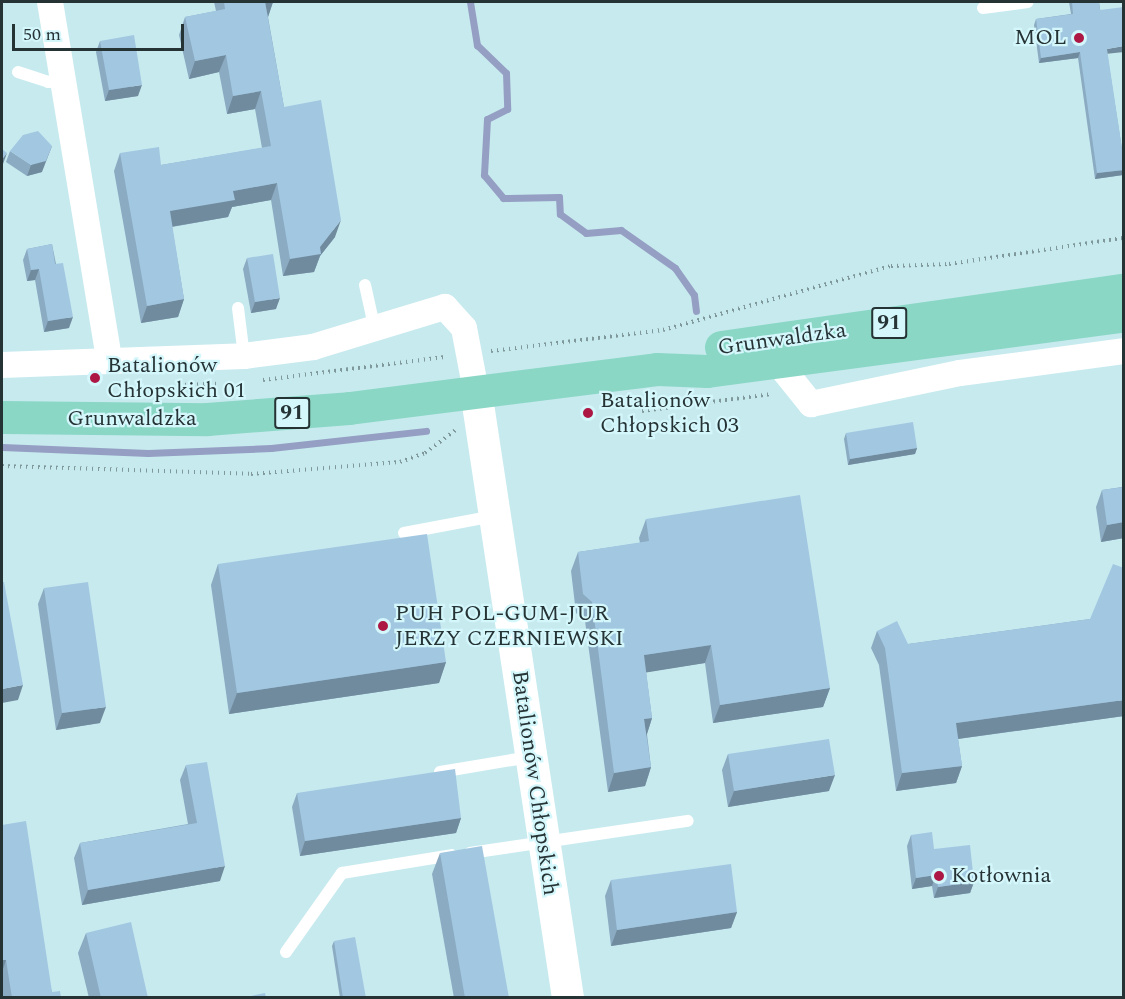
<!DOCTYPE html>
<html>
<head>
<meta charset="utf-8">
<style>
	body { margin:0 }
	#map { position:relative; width:1125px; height:999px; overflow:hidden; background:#c7eaef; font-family:Spectral,serif }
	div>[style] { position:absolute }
	.stream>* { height:7px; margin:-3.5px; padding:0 3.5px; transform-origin:3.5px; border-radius:3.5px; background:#959fc3 }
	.path>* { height:4px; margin-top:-2px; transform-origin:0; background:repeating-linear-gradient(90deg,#7f989b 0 1.5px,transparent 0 6px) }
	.service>* { height:12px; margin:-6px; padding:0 6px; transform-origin:6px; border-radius:6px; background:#fff }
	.minor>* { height:26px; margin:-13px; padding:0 13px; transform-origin:13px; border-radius:13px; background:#fff }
	.tertiary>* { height:32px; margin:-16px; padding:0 16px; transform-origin:16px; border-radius:16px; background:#fff }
	.primary>* { height:33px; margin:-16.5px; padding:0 16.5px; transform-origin:16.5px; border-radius:16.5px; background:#8bd7c5 }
	.wall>* { inset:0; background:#8babc2 }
	.shaded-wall>* { inset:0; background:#718b9e }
	.building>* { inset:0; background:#a2c7e1 }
	.dots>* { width:16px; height:16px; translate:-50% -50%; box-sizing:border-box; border:3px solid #d4f7fc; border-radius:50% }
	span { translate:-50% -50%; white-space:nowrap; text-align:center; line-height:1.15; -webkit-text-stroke:4.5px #d4f7fc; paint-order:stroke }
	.shield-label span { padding:2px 4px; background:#d4f7fc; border:2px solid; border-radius:4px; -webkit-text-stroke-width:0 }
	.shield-label { font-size:21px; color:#263335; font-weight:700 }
	.poi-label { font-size:22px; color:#263335 }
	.right { translate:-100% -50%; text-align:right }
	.left { translate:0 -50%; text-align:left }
	.street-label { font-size:22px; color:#263335 }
	.frame { position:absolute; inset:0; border:3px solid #263335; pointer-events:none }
	.scale { position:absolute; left:12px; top:24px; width:172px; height:27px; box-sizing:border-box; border:3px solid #263335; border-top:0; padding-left:8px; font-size:18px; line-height:21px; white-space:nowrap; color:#263335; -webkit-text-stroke:4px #d4f7fc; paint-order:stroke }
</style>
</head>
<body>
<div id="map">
	<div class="stream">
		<div style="left:470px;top:2px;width:44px;rotate:80.8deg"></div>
		<div style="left:477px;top:45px;width:40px;rotate:44deg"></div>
		<div style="left:506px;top:73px;width:36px;rotate:88deg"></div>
		<div style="left:507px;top:109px;width:22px;rotate:153deg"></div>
		<div style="left:487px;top:119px;width:56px;rotate:93.1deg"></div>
		<div style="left:484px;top:175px;width:30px;rotate:50deg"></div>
		<div style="left:503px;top:198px;width:56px;rotate:-1deg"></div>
		<div style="left:559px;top:197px;width:17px;rotate:87deg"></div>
		<div style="left:560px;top:214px;width:32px;rotate:36deg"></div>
		<div style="left:586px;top:233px;width:35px;rotate:-5deg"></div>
		<div style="left:621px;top:230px;width:66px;rotate:35.1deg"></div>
		<div style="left:675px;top:268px;width:33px;rotate:55deg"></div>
		<div style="left:694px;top:295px;width:16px;rotate:83deg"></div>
		<div style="left:2px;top:447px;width:146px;rotate:2.4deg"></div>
		<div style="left:148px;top:453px;width:123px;rotate:-2.3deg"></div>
		<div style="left:271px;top:448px;width:156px;rotate:-6.3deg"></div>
	</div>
	<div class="path">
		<div style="left:491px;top:351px;width:173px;rotate:-7deg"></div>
		<div style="left:663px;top:330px;width:237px;rotate:-15.7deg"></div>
		<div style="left:891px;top:266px;width:58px;rotate:-2deg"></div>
		<div style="left:949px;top:264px;width:177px;rotate:-8.5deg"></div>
		<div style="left:263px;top:380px;width:183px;rotate:-7.2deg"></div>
		<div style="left:179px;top:385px;width:37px;rotate:-2deg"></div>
		<div style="left:642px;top:411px;width:131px;rotate:-7.5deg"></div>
		<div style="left:2px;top:466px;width:249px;rotate:1.8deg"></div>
		<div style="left:251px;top:474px;width:149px;rotate:-4.6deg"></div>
		<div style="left:400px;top:462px;width:27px;rotate:-20deg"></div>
		<div style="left:425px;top:453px;width:39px;rotate:-37deg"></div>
	</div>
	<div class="service">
		<div style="left:983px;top:8px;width:45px;rotate:-7.6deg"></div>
		<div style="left:18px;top:72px;width:32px;rotate:18deg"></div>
		<div style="left:48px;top:82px;width:16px;rotate:-7deg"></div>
		<div style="left:365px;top:285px;width:46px;rotate:77.5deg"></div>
		<div style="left:238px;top:308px;width:48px;rotate:82.9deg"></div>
		<div style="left:404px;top:533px;width:92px;rotate:-10.7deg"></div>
		<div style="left:440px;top:772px;width:91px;rotate:-9.5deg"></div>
		<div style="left:470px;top:853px;width:220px;rotate:-8.4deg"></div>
		<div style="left:286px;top:952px;width:97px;rotate:-54.7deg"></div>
		<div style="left:342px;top:873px;width:111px;rotate:-9.3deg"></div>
	</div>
	<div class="minor">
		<div style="left:50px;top:2px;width:362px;rotate:80.6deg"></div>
		<div style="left:778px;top:363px;width:53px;rotate:51.2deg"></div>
		<div style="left:811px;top:404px;width:152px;rotate:-11.8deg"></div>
		<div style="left:960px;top:373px;width:165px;rotate:-7.6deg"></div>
		<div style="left:2px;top:365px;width:242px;rotate:-2.1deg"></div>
		<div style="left:244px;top:356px;width:70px;rotate:-7.4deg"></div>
		<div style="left:313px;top:347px;width:138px;rotate:-16.9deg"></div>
		<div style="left:445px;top:307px;width:28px;rotate:48deg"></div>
		<div style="left:464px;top:328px;width:64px;rotate:79.2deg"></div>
	</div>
	<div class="tertiary">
		<div style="left:476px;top:391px;width:614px;rotate:81.38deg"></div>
	</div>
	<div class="primary">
		<div style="left:721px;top:347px;width:407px;rotate:-8.1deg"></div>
		<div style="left:2px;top:417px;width:205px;rotate:0.6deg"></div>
		<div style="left:207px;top:419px;width:142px;rotate:-4.4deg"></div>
		<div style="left:349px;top:408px;width:310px;rotate:-7.2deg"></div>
		<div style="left:657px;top:369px;width:50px;rotate:2.3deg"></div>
		<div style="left:707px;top:371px;width:421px;rotate:-7.6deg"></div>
	</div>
	<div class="wall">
		<div style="clip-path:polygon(214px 2px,273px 2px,268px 17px,284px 107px,335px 237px,320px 256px,314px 272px,283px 276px,271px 200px,232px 207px,228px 217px,172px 227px,184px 299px,178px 317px,141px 323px,114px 171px,120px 153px,161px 165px,262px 148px,255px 109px,227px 114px,219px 72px,189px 79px,179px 35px,185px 17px,216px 11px)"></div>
		<div style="clip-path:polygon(1069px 2px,1099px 2px,1124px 162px,1124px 172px,1123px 175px,1095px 179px,1078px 58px,1039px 63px,1034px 25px,1036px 19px,1071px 14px)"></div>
		<div style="clip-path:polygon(100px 41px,138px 96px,105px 101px,96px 52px)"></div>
		<div style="clip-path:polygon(10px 151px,42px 172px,27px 176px,6px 162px)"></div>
		<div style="clip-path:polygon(52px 244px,69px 328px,44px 332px,35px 280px,27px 281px,23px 260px,27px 249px)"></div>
		<div style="clip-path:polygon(247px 258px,276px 309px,251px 313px,243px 269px)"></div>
		<div style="clip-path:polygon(846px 433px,917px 448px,915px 454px,848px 465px,844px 439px)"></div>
		<div style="clip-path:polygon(1124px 482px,1124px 538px,1101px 542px,1096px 507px,1102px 490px,1122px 487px)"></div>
		<div style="clip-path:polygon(646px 519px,830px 688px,823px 707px,713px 723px,705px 663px,646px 672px,652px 718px,647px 734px,651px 767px,645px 786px,608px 792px,585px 621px,576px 613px,571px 571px,578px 552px,640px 543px,639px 538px)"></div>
		<div style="clip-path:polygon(218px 564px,446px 662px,439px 683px,229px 714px,211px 585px)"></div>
		<div style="clip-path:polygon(44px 588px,100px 723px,56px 730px,38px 604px)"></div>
		<div style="clip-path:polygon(1090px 619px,1124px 716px,958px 739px,962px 766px,956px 783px,896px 791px,879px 665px,871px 648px,877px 631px,908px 644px)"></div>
		<div style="clip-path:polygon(728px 754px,829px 791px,728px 807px,722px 770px)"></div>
		<div style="clip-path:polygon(186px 765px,220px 881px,82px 905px,74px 858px,80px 843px,188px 824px,180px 780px)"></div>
		<div style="clip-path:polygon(297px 793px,461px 818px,456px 833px,300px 856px,292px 807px)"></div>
		<div style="clip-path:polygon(2px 825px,52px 992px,61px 998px,2px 998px)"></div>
		<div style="clip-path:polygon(911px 835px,934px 849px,974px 882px,970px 893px,934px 898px,932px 886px,912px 889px,907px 846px)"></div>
		<div style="clip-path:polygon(440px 853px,509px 998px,454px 998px,432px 874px)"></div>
		<div style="clip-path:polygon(611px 880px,737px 912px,731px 928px,611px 946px,605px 896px)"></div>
		<div style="clip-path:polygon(86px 933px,148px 998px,89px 998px,78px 953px)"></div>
		<div style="clip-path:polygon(334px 941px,366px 998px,340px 998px,332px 946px)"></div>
	</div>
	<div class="shaded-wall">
		<div style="clip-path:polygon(265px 2px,273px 2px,268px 17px)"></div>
		<div style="clip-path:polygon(1124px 46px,1124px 52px,1105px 54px,1107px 49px)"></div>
		<div style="clip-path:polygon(1080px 52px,1078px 58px,1039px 63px,1041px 58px)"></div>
		<div style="clip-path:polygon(226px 55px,219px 72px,189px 79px,195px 61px)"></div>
		<div style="clip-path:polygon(142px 85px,138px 96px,105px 101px,109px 90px)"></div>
		<div style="clip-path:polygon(261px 91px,255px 109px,227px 114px,233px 96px)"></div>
		<div style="clip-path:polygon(52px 146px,42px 172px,27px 176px,31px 165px)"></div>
		<div style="clip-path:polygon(7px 153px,3px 164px,2px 166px,2px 159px)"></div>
		<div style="clip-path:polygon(1124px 170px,1123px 175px,1095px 179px,1097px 173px)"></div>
		<div style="clip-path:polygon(277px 183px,271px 200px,232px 207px,228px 217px,164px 228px,170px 211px,233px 191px)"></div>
		<div style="clip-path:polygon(341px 220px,335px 237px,320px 256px,314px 272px,283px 276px,290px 259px,320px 247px)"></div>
		<div style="clip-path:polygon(39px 269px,35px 280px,27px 281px,31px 270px)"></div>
		<div style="clip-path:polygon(280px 298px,276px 309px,251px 313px,255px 302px)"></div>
		<div style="clip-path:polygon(184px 299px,178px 317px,141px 323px,147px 306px)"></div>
		<div style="clip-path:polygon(73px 317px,69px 328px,44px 332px,48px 321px)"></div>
		<div style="clip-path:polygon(917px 448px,915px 454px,848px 465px,850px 459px)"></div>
		<div style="clip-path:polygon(1124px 522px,1124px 538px,1101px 542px,1107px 525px)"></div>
		<div style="clip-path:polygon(711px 645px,705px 663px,637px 674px,644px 655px)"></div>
		<div style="clip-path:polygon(446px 662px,439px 683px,229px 714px,237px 693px)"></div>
		<div style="clip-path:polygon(23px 685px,18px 700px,2px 703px,2px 689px)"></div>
		<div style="clip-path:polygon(830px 688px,823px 707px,713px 723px,720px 705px)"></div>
		<div style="clip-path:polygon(1124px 700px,1124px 716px,950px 740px,956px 723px)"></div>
		<div style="clip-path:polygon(106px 707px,100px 723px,56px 730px,62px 713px)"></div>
		<div style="clip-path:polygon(652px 718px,646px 737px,644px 719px)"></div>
		<div style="clip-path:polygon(962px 766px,956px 783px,896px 791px,902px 773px)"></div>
		<div style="clip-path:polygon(651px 767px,645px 786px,608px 792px,614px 773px)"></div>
		<div style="clip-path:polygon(835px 775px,829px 791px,728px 807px,734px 791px)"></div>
		<div style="clip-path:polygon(461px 818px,456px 833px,300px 856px,305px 841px)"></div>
		<div style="clip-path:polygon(225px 866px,220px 881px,82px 905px,88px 890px)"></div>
		<div style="clip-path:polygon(936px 875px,932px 886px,912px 889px,916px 878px)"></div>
		<div style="clip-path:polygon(974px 882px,970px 893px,934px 898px,938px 887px)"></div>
		<div style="clip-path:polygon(737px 912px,731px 928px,611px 946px,617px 930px)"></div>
		<div style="clip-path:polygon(2px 960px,6px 960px,2px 972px)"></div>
	</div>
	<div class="building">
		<div style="clip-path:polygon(224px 2px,265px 2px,284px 107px,321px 100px,341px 220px,320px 247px,321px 254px,290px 259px,277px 183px,233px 191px,235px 200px,170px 211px,184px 299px,147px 306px,120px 153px,159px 147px,161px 165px,271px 146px,261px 91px,233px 96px,226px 55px,195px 61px,185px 17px,225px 9px)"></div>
		<div style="clip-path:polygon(1072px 2px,1099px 2px,1100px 10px,1124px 7px,1124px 46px,1107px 49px,1124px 162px,1124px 170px,1097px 173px,1080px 52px,1041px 58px,1036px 19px,1073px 14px)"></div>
		<div style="clip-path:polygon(134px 35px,142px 85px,109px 90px,100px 41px)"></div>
		<div style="clip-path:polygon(38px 131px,52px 146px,46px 161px,31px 165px,10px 151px,23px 135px)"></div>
		<div style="clip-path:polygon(2px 149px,7px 153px,2px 159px)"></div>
		<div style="clip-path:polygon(52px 244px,55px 264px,63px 263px,73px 317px,48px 321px,39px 269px,31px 270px,27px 249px)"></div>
		<div style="clip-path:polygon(273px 254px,280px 298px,255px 302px,247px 258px)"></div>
		<div style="clip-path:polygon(913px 422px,917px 448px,850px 459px,846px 433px)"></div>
		<div style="clip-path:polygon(1124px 487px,1124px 522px,1107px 525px,1102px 490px)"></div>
		<div style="clip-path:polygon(800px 495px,830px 688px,720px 705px,711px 645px,644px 655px,652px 718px,644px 719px,651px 767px,614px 773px,592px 602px,583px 594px,578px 552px,649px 541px,646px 519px)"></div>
		<div style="clip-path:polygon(427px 534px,446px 662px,237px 693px,218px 564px)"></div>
		<div style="clip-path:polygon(1113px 564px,1124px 568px,1124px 700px,956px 723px,962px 766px,902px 773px,885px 648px,877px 631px,897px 621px,908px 644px,1090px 619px)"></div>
		<div style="clip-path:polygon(2px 582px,4px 582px,23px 685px,2px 689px)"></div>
		<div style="clip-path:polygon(88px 582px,106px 707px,62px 713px,44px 588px)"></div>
		<div style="clip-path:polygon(829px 739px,835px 775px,734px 791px,728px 754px)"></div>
		<div style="clip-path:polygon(207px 762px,225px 866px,88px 890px,80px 843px,197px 823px,186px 765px)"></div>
		<div style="clip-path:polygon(455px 769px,461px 818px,305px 841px,297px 793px)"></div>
		<div style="clip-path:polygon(26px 821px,52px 992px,60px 991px,61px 998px,12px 998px,6px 960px,2px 960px,2px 825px)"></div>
		<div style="clip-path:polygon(932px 832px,934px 849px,970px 845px,974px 882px,938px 887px,936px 875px,916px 878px,911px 835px)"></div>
		<div style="clip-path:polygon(482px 846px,509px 998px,465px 998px,440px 853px)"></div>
		<div style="clip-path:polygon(731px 864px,737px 912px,617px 930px,611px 880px)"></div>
		<div style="clip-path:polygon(131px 922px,148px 998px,101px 998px,86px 933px)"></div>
		<div style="clip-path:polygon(355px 937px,366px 998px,343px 998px,334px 941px)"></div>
		<div style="clip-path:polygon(265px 993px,266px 998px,241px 998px)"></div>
	</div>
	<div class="dots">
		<div style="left:1079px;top:38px;background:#ac1743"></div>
		<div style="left:95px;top:378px;background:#ac1743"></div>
		<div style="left:588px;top:413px;background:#ac1743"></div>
		<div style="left:383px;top:626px;background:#ac1743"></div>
		<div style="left:939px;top:876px;background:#ac1743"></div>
	</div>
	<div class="shield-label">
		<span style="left:889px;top:323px">91</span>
		<span style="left:292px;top:413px">91</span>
	</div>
	<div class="poi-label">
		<span class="right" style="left:1067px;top:38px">MOL</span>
		<span class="left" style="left:107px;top:378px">Batalionów<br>Chłopskich 01</span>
		<span class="left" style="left:600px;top:413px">Batalionów<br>Chłopskich 03</span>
		<span class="left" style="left:395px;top:626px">PUH POL-GUM-JUR<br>JERZY CZERNIEWSKI</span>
		<span class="left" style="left:951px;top:876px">Kotłownia</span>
	</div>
	<div class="street-label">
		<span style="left:782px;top:339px;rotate:-8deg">Grunwaldzka</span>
		<span style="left:132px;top:419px">Grunwaldzka</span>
		<span style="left:535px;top:783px;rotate:82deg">Batalionów Chłopskich</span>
	</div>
	<div class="frame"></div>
	<div class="scale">50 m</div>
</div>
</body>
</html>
